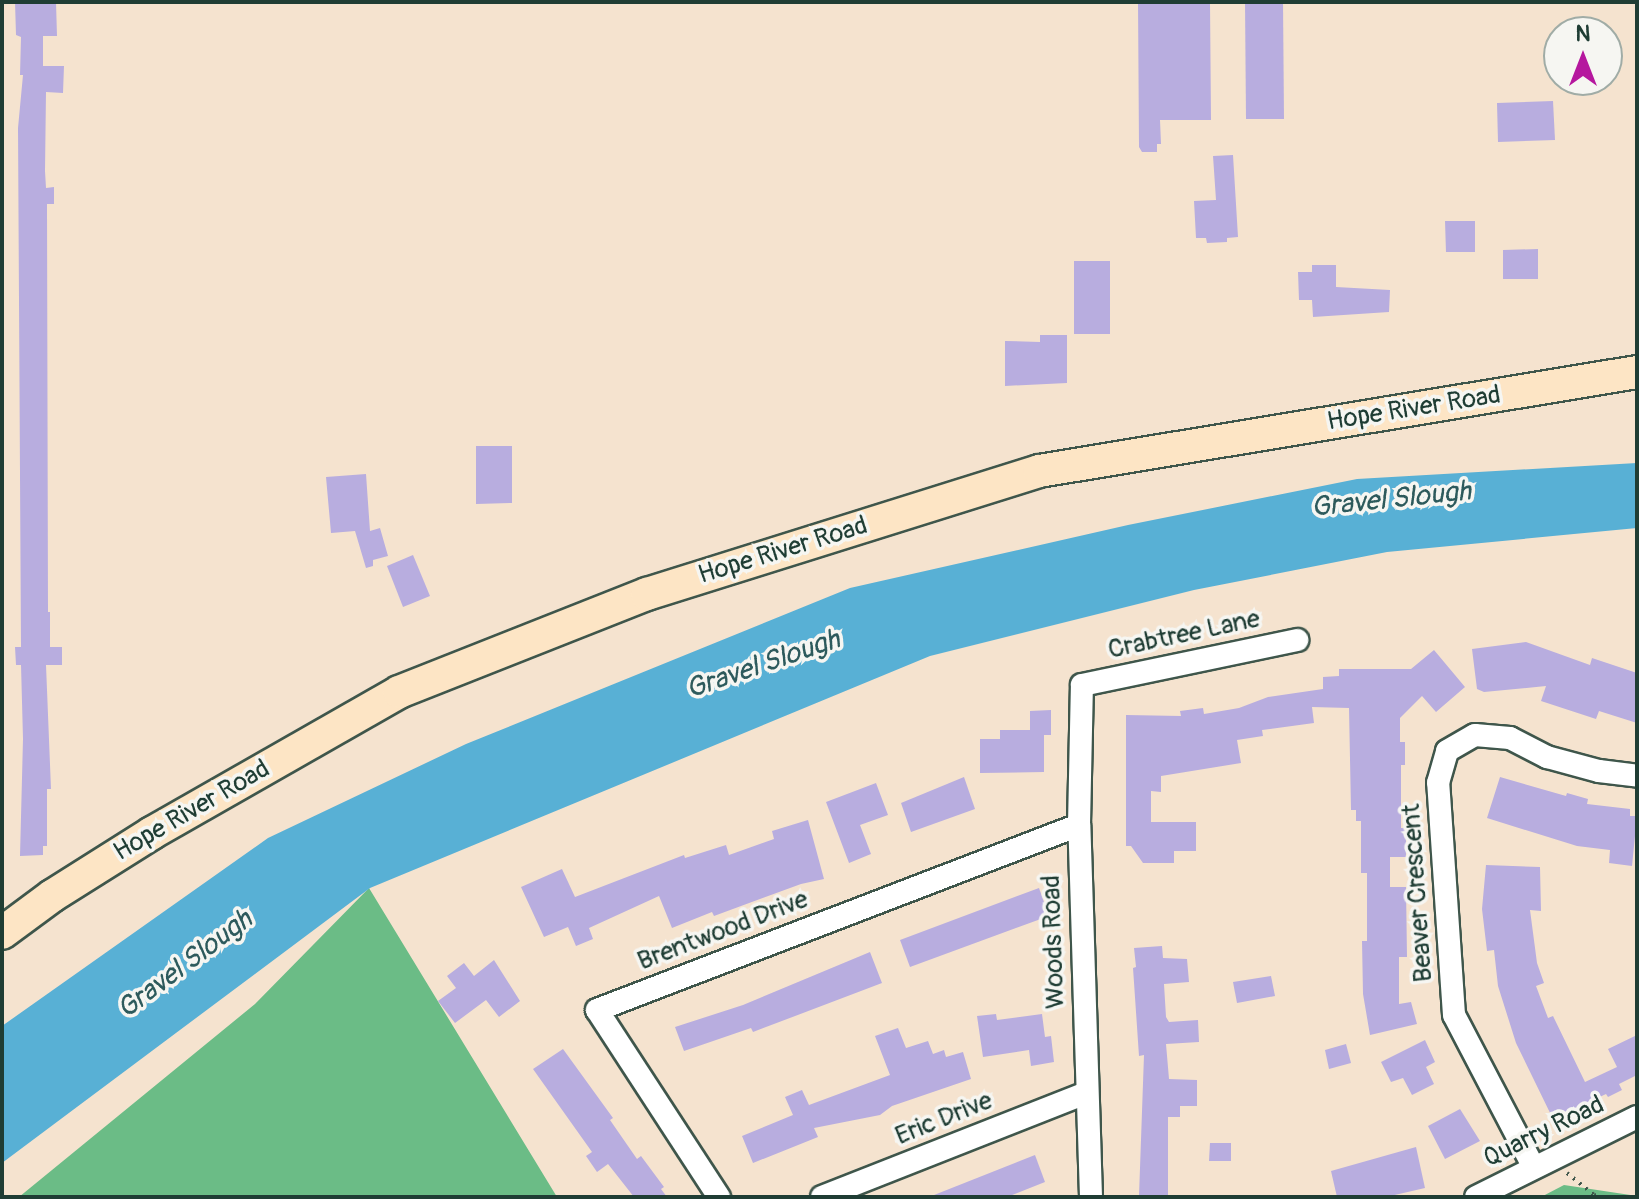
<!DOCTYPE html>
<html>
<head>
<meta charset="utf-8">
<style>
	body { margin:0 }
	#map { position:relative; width:1639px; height:1199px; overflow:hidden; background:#f5e3cf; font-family:Pangolin,sans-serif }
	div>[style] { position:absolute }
	.forest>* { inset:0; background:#6bbc86 }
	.water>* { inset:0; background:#58b0d5 }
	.building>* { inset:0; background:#b8addf }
	.path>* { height:4px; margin-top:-2px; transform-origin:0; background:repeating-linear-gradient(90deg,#3f564b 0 2px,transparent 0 8px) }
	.roads { filter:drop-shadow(2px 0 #3f564b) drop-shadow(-2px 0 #3f564b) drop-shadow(0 2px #3f564b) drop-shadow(0 -2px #3f564b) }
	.street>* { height:22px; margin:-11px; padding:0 11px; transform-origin:11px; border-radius:11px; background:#fff }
	.secondary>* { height:32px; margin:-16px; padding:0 16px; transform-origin:16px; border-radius:16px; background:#fde5c5 }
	span { translate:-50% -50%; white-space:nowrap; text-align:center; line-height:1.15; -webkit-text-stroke:7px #f6f6f2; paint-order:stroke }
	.street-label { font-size:26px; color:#1f3d34 }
	.water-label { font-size:28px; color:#2d5a5c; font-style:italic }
	.frame { position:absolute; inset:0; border:4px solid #1f3d34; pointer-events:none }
	.north { position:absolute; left:1543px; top:16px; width:80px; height:80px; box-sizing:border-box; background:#f6f6f2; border:2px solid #a0aca6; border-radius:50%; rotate:0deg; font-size:22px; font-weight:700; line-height:32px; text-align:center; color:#1f3d34 }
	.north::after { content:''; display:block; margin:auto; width:28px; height:36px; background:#b5179e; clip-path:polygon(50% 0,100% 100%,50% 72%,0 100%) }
</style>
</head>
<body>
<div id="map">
	<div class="forest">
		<div style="clip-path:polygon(369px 888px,557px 1197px,19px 1197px,255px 1004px)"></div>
		<div style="clip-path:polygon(1564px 1185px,1637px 1196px,1637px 1197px,1541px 1197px)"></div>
	</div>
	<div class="water">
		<div style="clip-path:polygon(1637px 463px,1637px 528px,1387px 552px,1194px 590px,930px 656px,370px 888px,2px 1163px,2px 1026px,268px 838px,466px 744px,850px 588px,1128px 525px,1357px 479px)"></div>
	</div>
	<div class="building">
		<div style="clip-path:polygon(15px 2px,56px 2px,57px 36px,43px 36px,43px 66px,64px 66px,63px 93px,46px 92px,45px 171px,46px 188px,54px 187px,54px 204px,47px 204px,48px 612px,50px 612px,50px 647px,62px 647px,62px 665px,46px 665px,51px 789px,47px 789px,47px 846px,43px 846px,43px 855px,20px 856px,23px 739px,21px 665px,16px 665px,15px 647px,21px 647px,18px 128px,23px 75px,20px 75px,21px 37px,16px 35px)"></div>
		<div style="clip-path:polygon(1138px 2px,1210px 2px,1211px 120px,1160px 120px,1161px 144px,1157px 144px,1157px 152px,1142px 152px,1139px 147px)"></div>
		<div style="clip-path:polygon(1245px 2px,1283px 2px,1284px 119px,1246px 119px)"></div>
		<div style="clip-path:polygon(1553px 101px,1555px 140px,1498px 142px,1497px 103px)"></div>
		<div style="clip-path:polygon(1233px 155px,1238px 237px,1227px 238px,1227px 242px,1207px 243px,1206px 238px,1196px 238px,1194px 201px,1216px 200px,1213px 156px)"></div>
		<div style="clip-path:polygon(1445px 221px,1475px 221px,1475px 252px,1446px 252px)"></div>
		<div style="clip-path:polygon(1538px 249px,1538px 279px,1503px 279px,1503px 250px)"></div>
		<div style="clip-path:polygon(1074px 261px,1110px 261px,1110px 334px,1074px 334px)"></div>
		<div style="clip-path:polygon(1312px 265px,1336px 265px,1336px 287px,1390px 290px,1389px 312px,1313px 317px,1312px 300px,1299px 300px,1298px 272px,1312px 272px)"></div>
		<div style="clip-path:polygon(1040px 335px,1067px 335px,1067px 383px,1005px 386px,1005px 341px,1040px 342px)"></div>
		<div style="clip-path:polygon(476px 446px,512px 446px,512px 503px,476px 504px)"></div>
		<div style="clip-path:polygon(366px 474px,370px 531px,380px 528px,388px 556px,373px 560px,373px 566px,366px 568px,355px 531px,331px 533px,326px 477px)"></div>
		<div style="clip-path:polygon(413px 555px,430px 596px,403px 607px,387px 566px)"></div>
		<div style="clip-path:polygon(1526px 642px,1590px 665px,1592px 658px,1637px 673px,1637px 723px,1599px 711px,1596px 719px,1541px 701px,1546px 686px,1484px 692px,1477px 689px,1472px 649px)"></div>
		<div style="clip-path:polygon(1434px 650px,1465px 687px,1436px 712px,1422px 696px,1400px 718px,1400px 742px,1405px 742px,1405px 765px,1401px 765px,1401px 828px,1406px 828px,1406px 857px,1390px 857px,1390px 887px,1406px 887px,1407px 957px,1399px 957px,1399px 1004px,1411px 1002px,1417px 1024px,1370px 1035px,1363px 994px,1362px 941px,1367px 941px,1367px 873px,1361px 873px,1361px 821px,1356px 821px,1356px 810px,1351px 810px,1349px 708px,1312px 707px,1314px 723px,1262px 730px,1263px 736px,1237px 740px,1241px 763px,1161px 776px,1161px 792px,1151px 791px,1151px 822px,1196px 822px,1196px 851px,1174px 851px,1174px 863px,1143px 863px,1131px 846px,1126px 846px,1126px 715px,1181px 716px,1180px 711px,1203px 708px,1204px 714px,1239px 708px,1268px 697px,1323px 689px,1323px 677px,1339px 676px,1339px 669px,1411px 669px)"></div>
		<div style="clip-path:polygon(1051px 710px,1051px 735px,1044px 735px,1044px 772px,980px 773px,980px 739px,1000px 739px,1000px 730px,1030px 730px,1030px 711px)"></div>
		<div style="clip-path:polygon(964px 777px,975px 809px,911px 832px,901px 803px)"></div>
		<div style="clip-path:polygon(1500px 777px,1566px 796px,1567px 793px,1588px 799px,1587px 804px,1630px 809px,1630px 816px,1637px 816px,1632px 866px,1609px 863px,1610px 850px,1577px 846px,1487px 818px)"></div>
		<div style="clip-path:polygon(876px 783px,888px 815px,860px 825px,871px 854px,849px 863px,826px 802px)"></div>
		<div style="clip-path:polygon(808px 820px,824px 879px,801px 884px,714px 916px,712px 912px,672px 928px,659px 896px,589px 928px,593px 939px,576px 946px,568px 927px,544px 937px,521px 887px,562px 869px,575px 897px,684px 855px,685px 858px,726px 845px,729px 855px,774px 839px,772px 831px)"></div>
		<div style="clip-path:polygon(1486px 865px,1540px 867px,1541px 911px,1530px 910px,1537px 963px,1544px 983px,1536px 986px,1548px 1018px,1553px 1016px,1585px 1082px,1617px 1067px,1608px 1049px,1637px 1035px,1637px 1075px,1619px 1084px,1622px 1090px,1608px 1097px,1606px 1094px,1553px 1119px,1516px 1043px,1498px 986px,1494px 950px,1487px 951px,1482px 909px)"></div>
		<div style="clip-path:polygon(1039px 888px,1049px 916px,910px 967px,900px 940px)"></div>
		<div style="clip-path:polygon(1162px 946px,1163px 958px,1187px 959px,1189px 982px,1164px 984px,1166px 1017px,1169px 1022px,1198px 1020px,1199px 1042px,1166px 1044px,1169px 1079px,1197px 1080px,1197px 1106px,1180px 1106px,1180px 1117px,1168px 1117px,1168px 1196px,1139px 1196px,1144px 1055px,1139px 1056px,1133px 968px,1136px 967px,1134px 948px)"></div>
		<div style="clip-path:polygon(870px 952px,882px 983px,753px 1032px,751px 1028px,684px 1051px,675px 1027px,743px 1005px)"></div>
		<div style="clip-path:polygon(494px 960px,520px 1001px,499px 1017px,486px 1000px,455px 1023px,438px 1001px,456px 988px,447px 976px,464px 963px,474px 976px)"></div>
		<div style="clip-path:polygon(1271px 976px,1275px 996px,1237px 1003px,1233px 982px)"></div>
		<div style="clip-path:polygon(996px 1014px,997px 1020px,1042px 1014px,1045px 1037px,1051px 1036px,1054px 1062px,1031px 1066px,1029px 1050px,983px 1057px,977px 1016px)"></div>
		<div style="clip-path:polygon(898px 1028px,906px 1048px,928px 1041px,933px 1054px,944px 1050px,946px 1057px,963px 1052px,971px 1079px,892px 1106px,880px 1115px,814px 1128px,818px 1137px,753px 1163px,742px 1136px,793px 1115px,785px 1097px,802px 1090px,809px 1105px,890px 1075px,875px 1036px)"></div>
		<div style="clip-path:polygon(1425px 1040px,1435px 1062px,1426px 1067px,1434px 1084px,1412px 1095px,1403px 1078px,1391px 1082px,1381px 1062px)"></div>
		<div style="clip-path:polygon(1346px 1044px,1351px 1063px,1329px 1069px,1325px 1050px)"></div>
		<div style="clip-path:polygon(563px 1049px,613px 1118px,610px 1120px,637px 1159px,641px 1156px,664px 1187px,661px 1189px,667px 1197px,634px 1197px,608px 1164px,597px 1172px,586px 1156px,592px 1152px,533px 1069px)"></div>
		<div style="clip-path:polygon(1460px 1109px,1480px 1141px,1445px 1159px,1428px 1126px)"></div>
		<div style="clip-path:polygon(1210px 1143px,1231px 1143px,1231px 1161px,1209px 1161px)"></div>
		<div style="clip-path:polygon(1416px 1147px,1425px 1188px,1386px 1197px,1337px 1197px,1331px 1171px)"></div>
		<div style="clip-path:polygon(1035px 1155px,1045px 1182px,1007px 1197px,929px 1197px)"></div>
	</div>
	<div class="path">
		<div style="left:1567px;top:1173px;width:35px;rotate:39deg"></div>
		<div style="left:1594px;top:1195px;width:8px;rotate:14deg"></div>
	</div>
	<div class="roads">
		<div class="street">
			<div style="left:1533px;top:1166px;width:170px;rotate:-117.6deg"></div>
			<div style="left:1454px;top:1015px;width:233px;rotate:-93.9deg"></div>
			<div style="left:1438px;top:783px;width:33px;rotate:-74deg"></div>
			<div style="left:1447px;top:751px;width:32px;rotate:-30deg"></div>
			<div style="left:1475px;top:735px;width:35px;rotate:5deg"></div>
			<div style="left:1510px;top:738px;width:42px;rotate:27.2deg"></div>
			<div style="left:1547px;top:757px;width:54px;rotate:15.1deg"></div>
			<div style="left:1599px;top:771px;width:38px;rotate:7deg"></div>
			<div style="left:719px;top:1197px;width:223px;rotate:-123.1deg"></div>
			<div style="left:597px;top:1010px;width:516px;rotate:-21deg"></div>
			<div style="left:822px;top:1197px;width:284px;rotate:-21.5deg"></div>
			<div style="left:1091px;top:1197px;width:372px;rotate:-91.8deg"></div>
			<div style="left:1079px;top:825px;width:140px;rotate:-88.8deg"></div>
			<div style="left:1082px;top:685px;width:220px;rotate:-11.8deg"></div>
			<div style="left:1476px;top:1197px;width:180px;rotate:-26.4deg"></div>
		</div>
		<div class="secondary">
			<div style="left:2px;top:933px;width:62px;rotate:-36.5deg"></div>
			<div style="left:52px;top:896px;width:118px;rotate:-32.2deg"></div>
			<div style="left:152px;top:833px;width:284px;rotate:-29.7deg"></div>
			<div style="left:399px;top:692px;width:267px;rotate:-21.6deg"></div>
			<div style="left:647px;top:594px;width:411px;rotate:-17.4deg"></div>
			<div style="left:1039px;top:471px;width:606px;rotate:-9.4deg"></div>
		</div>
	</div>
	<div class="street-label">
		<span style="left:1414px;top:409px;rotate:-9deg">Hope River Road</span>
		<span style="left:783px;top:551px;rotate:-17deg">Hope River Road</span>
		<span style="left:1184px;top:635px;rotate:-12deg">Crabtree Lane</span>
		<span style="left:192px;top:811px;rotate:-30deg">Hope River Road</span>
		<span style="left:1418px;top:893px;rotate:-94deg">Beaver Crescent</span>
		<span style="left:723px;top:931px;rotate:-21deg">Brentwood Drive</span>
		<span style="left:1054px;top:942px;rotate:-92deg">Woods Road</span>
		<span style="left:944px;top:1119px;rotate:-22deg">Eric Drive</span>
		<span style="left:1544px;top:1132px;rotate:-26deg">Quarry Road</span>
	</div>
	<div class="water-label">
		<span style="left:1391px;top:500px;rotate:-6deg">Gravel Slough</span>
		<span style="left:763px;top:665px;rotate:-19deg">Gravel Slough</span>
		<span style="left:185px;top:965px;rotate:-37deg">Gravel Slough</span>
	</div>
	<div class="frame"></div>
	<div class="north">N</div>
</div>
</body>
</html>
